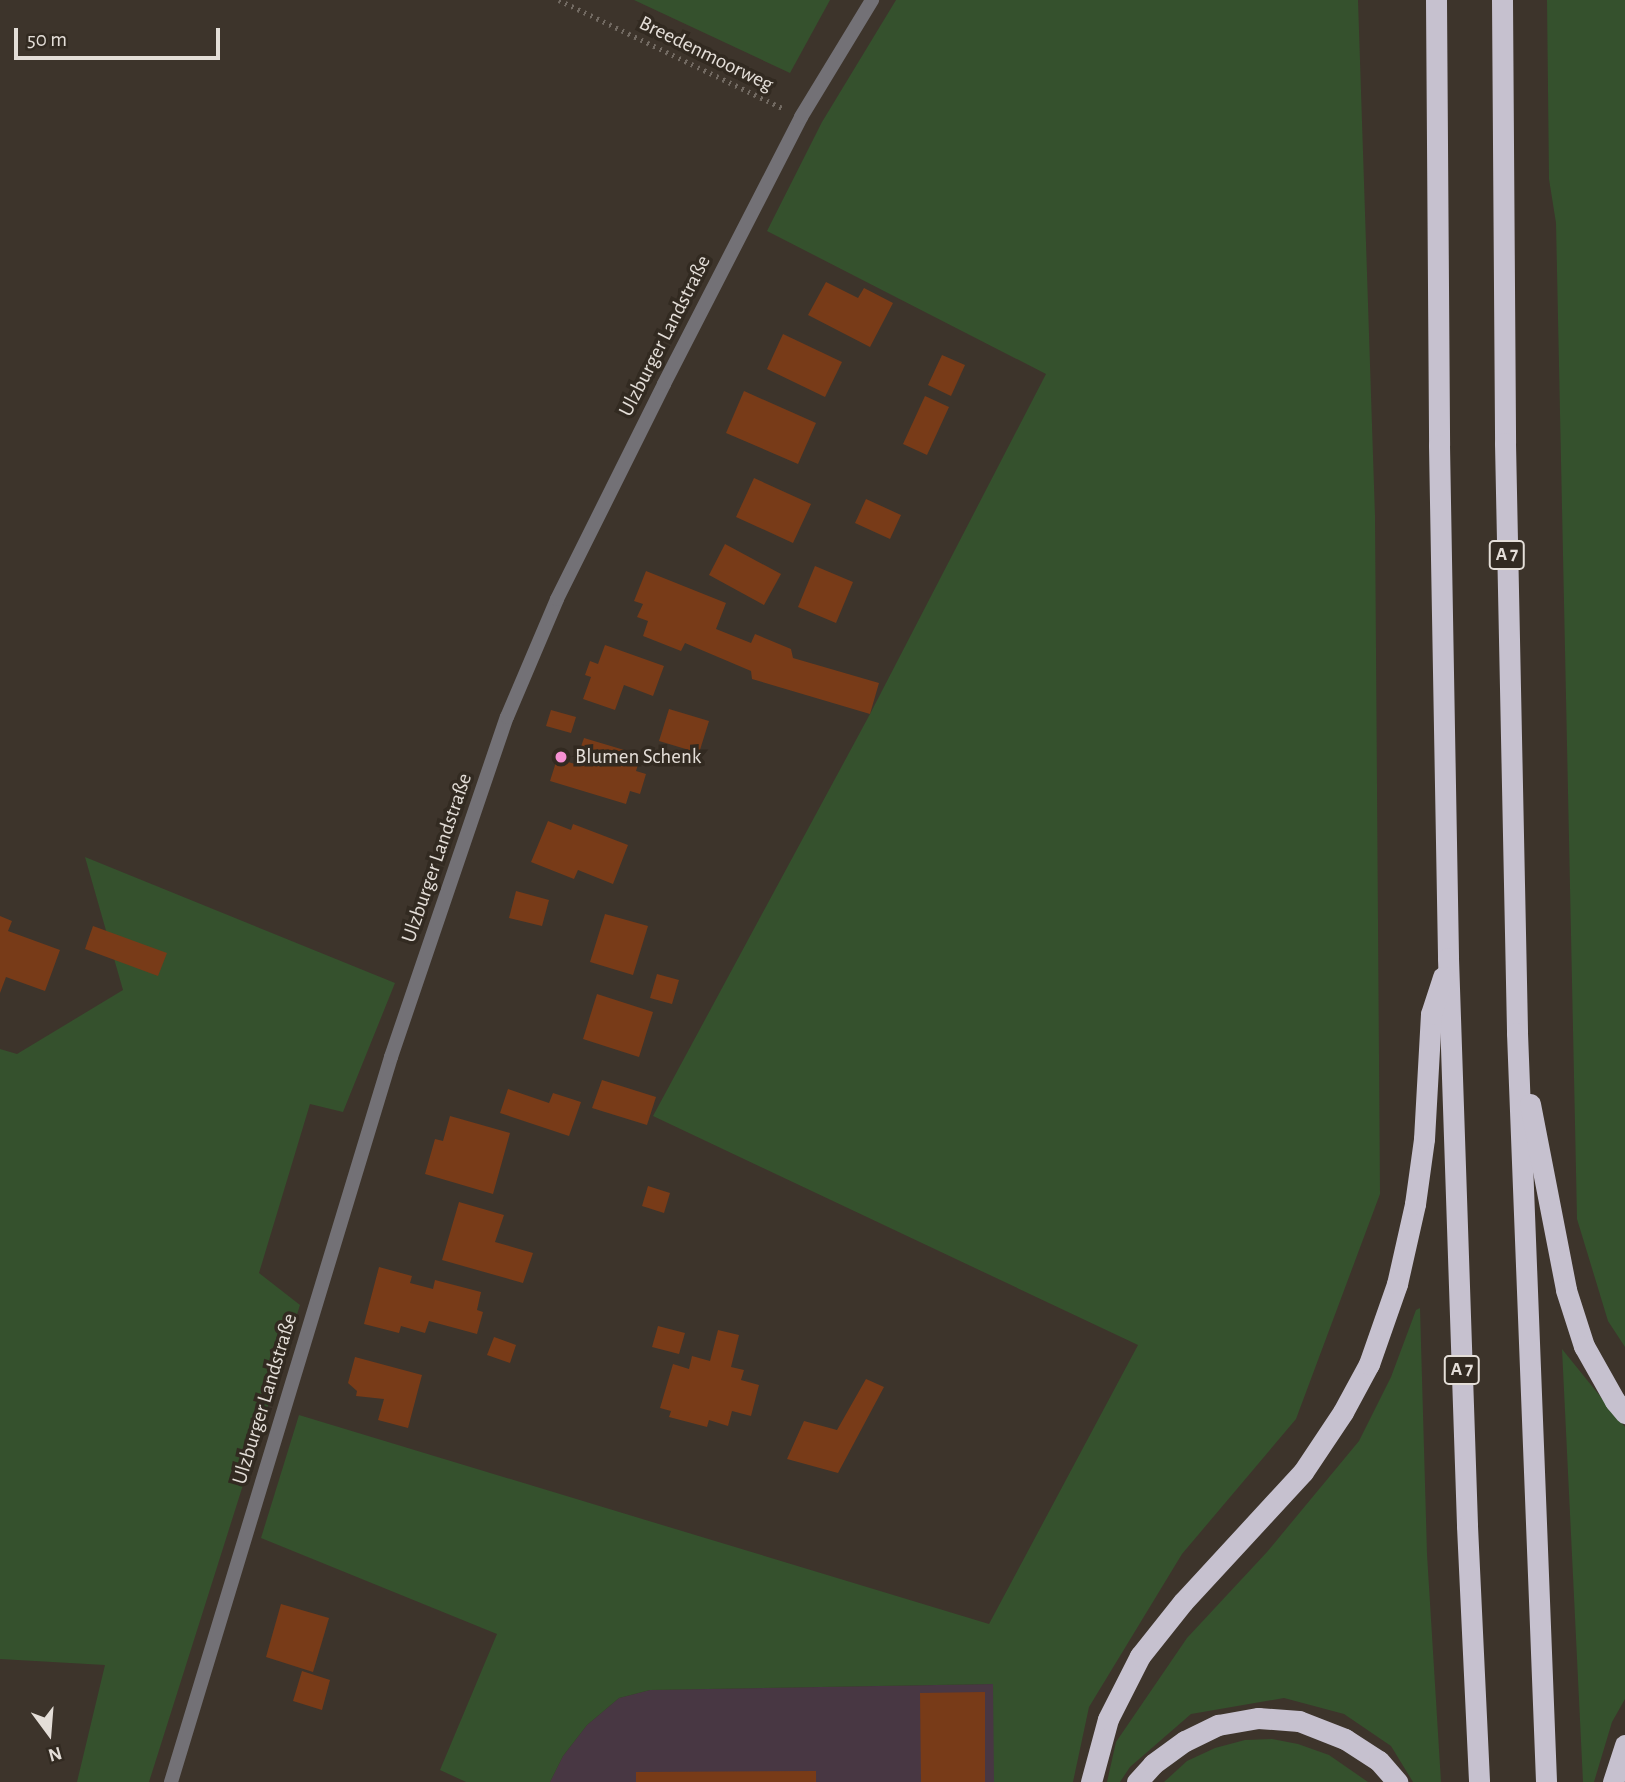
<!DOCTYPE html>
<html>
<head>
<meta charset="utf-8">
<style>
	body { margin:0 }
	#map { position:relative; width:1625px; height:1782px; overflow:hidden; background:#3d342b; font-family:"Alegreya Sans",sans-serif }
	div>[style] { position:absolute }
	.commercial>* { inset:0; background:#483743 }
	.green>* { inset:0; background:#35512d }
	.building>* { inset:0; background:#783b18 }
	.path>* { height:4.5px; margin-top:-2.25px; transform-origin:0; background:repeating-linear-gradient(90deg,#726a62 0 2px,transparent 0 7px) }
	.street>* { height:14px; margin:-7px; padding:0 7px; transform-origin:7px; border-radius:7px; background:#737176 }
	.highway>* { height:21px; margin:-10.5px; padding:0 10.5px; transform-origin:10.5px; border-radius:10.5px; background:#c6c1cf }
	.dots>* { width:19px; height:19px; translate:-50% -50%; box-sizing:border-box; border:4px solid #322a21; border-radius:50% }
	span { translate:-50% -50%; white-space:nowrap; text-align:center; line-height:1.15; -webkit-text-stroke:7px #322a21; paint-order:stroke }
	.shield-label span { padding:2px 5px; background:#322a21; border:2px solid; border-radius:5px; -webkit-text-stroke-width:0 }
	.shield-label { font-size:19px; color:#e4ded8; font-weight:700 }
	.street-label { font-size:21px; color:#e4ded8 }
	.poi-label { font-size:21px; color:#e4ded8 }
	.left { translate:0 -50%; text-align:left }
	.north { position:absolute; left:14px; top:1698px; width:70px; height:70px; -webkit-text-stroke:5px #322a21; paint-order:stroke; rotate:164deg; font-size:19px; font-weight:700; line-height:28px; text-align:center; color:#e4ded8 }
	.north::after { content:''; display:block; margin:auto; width:24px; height:32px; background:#e4ded8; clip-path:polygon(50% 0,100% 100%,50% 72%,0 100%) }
	.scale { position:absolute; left:14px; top:28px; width:206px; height:32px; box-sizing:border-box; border:4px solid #e4ded8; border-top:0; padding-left:9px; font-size:21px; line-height:24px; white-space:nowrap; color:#e4ded8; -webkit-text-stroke:5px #322a21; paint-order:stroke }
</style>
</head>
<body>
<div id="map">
	<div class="commercial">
		<div style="clip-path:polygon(994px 1684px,994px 1782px,550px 1782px,563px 1756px,587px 1725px,619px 1698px,650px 1690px)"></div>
	</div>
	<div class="green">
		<div style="clip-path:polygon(634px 0,830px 0,790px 73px)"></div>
		<div style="clip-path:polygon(896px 0,1358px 0,1375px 516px,1380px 1194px,1296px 1419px,1182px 1554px,1089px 1707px,1073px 1782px,994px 1782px,993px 1684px,650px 1690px,619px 1698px,587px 1725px,563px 1756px,550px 1782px,466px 1782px,440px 1770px,497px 1634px,261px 1538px,299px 1415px,989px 1624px,1138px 1345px,653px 1116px,870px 714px,1046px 374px,767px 231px,822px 122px)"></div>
		<div style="clip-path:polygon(1547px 0,1625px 0,1625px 1347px,1608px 1321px,1577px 1219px,1556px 223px,1549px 179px)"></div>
		<div style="clip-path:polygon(85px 857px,395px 983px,343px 1112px,310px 1104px,259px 1273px,300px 1305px,149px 1782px,77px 1782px,105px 1665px,0 1659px,0 1049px,17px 1054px,123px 990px)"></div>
		<div style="clip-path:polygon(1420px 1308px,1427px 1554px,1441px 1782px,1413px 1782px,1391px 1746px,1344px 1714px,1284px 1698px,1191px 1714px,1130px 1767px,1120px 1782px,1107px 1782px,1116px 1742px,1187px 1638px,1267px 1552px,1359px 1441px,1391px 1377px,1416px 1310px)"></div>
		<div style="clip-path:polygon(1562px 1349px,1625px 1427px,1625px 1699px,1612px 1722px,1594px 1782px,1583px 1782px)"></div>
		<div style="clip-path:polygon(1272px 1739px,1298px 1744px,1329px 1755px,1368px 1782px,1164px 1782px,1187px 1761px,1215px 1748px,1245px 1740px)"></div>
	</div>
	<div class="building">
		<div style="clip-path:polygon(826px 282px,858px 298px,864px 288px,893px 303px,870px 347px,808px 315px)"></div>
		<div style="clip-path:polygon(783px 334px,842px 362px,825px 397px,767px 369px)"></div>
		<div style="clip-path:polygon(942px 355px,965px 365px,951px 396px,928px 385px)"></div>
		<div style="clip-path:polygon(744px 391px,816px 423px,798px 464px,726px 433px)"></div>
		<div style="clip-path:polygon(925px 396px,949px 407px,927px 455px,903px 444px)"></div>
		<div style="clip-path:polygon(754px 478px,811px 504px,793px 543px,736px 517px)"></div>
		<div style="clip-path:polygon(866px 499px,901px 515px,890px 539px,855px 523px)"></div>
		<div style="clip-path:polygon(725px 544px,781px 574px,764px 605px,709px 575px)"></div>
		<div style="clip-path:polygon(815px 566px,853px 582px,836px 623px,798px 607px)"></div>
		<div style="clip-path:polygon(646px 571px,726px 603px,716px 629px,751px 643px,755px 634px,791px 649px,793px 658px,879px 683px,870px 714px,752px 679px,751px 671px,685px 643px,681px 651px,643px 636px,648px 621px,637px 617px,643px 604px,634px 601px)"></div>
		<div style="clip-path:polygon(605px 645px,664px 666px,653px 696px,624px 685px,615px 710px,583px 699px,591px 677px,585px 675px,590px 661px,598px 664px)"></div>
		<div style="clip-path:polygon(669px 709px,709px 721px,699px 753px,659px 741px)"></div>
		<div style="clip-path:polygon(551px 710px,576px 717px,571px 733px,546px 726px)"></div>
		<div style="clip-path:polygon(584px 738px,641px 755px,636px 771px,646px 774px,640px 794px,630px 791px,626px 804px,550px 781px,557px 759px,575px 764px)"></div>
		<div style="clip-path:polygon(548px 821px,571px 830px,573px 824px,628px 845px,613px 884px,578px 870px,574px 879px,531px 862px)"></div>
		<div style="clip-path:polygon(516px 891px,549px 900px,542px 926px,509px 918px)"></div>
		<div style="clip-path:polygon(605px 914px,648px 926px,633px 975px,590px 962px)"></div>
		<div style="clip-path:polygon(0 916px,12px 921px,8px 931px,60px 950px,45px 991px,6px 977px,0 993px)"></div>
		<div style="clip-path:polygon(93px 926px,167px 953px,158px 976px,85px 949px)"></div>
		<div style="clip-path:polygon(657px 974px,679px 980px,672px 1004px,650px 998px)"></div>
		<div style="clip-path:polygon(597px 994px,653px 1012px,639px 1057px,583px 1039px)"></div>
		<div style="clip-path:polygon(602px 1080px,656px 1097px,647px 1125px,592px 1108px)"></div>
		<div style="clip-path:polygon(508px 1089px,549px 1103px,553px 1093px,581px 1102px,569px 1136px,500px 1113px)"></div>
		<div style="clip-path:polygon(450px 1116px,510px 1133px,493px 1194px,425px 1174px,435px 1139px,443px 1141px)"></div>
		<div style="clip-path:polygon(648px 1186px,670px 1193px,664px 1213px,642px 1206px)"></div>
		<div style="clip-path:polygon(459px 1202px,504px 1215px,495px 1242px,533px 1253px,523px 1283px,442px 1260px)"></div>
		<div style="clip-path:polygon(379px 1267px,412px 1276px,410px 1283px,433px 1289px,435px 1280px,481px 1292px,477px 1310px,483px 1312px,477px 1334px,429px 1321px,425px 1333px,401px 1326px,399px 1333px,364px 1324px)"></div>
		<div style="clip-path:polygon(658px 1326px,685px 1333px,679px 1354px,652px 1347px)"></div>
		<div style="clip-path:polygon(718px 1330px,739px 1335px,731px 1367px,744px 1370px,741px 1380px,759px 1385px,751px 1416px,732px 1411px,728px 1426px,709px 1420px,707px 1427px,669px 1417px,671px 1411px,660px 1408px,673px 1364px,689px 1369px,692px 1356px,710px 1361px)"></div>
		<div style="clip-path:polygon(494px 1337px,516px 1345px,510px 1363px,487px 1355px)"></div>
		<div style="clip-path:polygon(355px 1357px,422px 1375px,408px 1428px,378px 1420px,384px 1399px,356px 1396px,357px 1391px,348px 1383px)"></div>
		<div style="clip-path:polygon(866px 1379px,884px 1387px,838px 1473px,787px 1459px,804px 1421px,837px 1430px)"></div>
		<div style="clip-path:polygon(281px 1604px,329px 1618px,313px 1672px,266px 1657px)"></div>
		<div style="clip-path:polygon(302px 1671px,330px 1680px,322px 1710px,293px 1701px)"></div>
		<div style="clip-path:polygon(985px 1692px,985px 1782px,921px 1782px,920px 1693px)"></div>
		<div style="clip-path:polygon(816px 1771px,816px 1782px,636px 1782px,636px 1772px)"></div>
	</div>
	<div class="path">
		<div style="left:559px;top:0;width:250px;rotate:25.8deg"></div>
	</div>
	<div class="street">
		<div style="left:171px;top:1782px;width:758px;rotate:-73.12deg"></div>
		<div style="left:391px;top:1057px;width:359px;rotate:-71.2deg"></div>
		<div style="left:507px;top:717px;width:128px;rotate:-67deg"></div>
		<div style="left:557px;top:599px;width:240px;rotate:-63.5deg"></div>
		<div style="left:664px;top:384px;width:300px;rotate:-62.8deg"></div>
		<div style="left:801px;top:117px;width:137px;rotate:-58.7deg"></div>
	</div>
	<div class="highway">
		<div style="left:1436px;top:0;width:445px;rotate:89.6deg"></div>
		<div style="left:1439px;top:445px;width:513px;rotate:88.99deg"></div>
		<div style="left:1448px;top:958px;width:568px;rotate:88.08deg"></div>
		<div style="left:1467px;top:1526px;width:256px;rotate:87.3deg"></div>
		<div style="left:1502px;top:0;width:443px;rotate:89.6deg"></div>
		<div style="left:1505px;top:443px;width:590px;rotate:88.83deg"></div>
		<div style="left:1517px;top:1033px;width:750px;rotate:87.78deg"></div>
		<div style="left:1530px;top:1104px;width:189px;rotate:79deg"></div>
		<div style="left:1566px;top:1290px;width:59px;rotate:72.2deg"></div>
		<div style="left:1584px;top:1346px;width:63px;rotate:60.6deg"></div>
		<div style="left:1615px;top:1401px;width:16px;rotate:50deg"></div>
		<div style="left:1091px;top:1782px;width:65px;rotate:-74.9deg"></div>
		<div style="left:1108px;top:1719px;width:71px;rotate:-63.1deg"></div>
		<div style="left:1140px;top:1656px;width:69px;rotate:-51.5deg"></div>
		<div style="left:1183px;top:1602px;width:177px;rotate:-47.3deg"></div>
		<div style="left:1303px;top:1472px;width:72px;rotate:-56.3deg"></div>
		<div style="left:1343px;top:1412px;width:55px;rotate:-61.6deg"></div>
		<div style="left:1369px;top:1364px;width:85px;rotate:-70.7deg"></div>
		<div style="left:1397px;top:1284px;width:82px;rotate:-77.3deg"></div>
		<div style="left:1415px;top:1204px;width:66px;rotate:-82.1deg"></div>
		<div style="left:1424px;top:1139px;width:125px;rotate:-86.8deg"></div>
		<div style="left:1431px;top:1014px;width:39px;rotate:-72deg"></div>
		<div style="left:1137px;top:1782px;width:24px;rotate:-48deg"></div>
		<div style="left:1153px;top:1764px;width:39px;rotate:-36deg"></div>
		<div style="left:1185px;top:1741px;width:37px;rotate:-26deg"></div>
		<div style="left:1218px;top:1725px;width:41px;rotate:-9.9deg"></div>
		<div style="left:1258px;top:1718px;width:41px;rotate:4.2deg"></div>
		<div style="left:1299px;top:1721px;width:49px;rotate:21.4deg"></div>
		<div style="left:1345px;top:1739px;width:40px;rotate:32.9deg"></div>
		<div style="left:1379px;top:1761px;width:28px;rotate:49deg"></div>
		<div style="left:1613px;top:1782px;width:39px;rotate:-72deg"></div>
	</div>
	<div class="dots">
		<div style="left:561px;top:757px;background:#f591d2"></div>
	</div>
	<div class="shield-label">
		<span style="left:1507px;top:555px">A 7</span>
		<span style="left:1462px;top:1370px">A 7</span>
	</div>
	<div class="street-label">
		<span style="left:706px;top:54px;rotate:26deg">Breedenmoorweg</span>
		<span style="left:665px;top:336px;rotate:-63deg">Ulzburger Landstraße</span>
		<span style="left:437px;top:858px;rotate:-71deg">Ulzburger Landstraße</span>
		<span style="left:265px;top:1399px;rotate:-73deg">Ulzburger Landstraße</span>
	</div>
	<div class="poi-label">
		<span class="left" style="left:575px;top:757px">Blumen Schenk</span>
	</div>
	<div class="north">N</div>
	<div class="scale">50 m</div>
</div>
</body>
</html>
